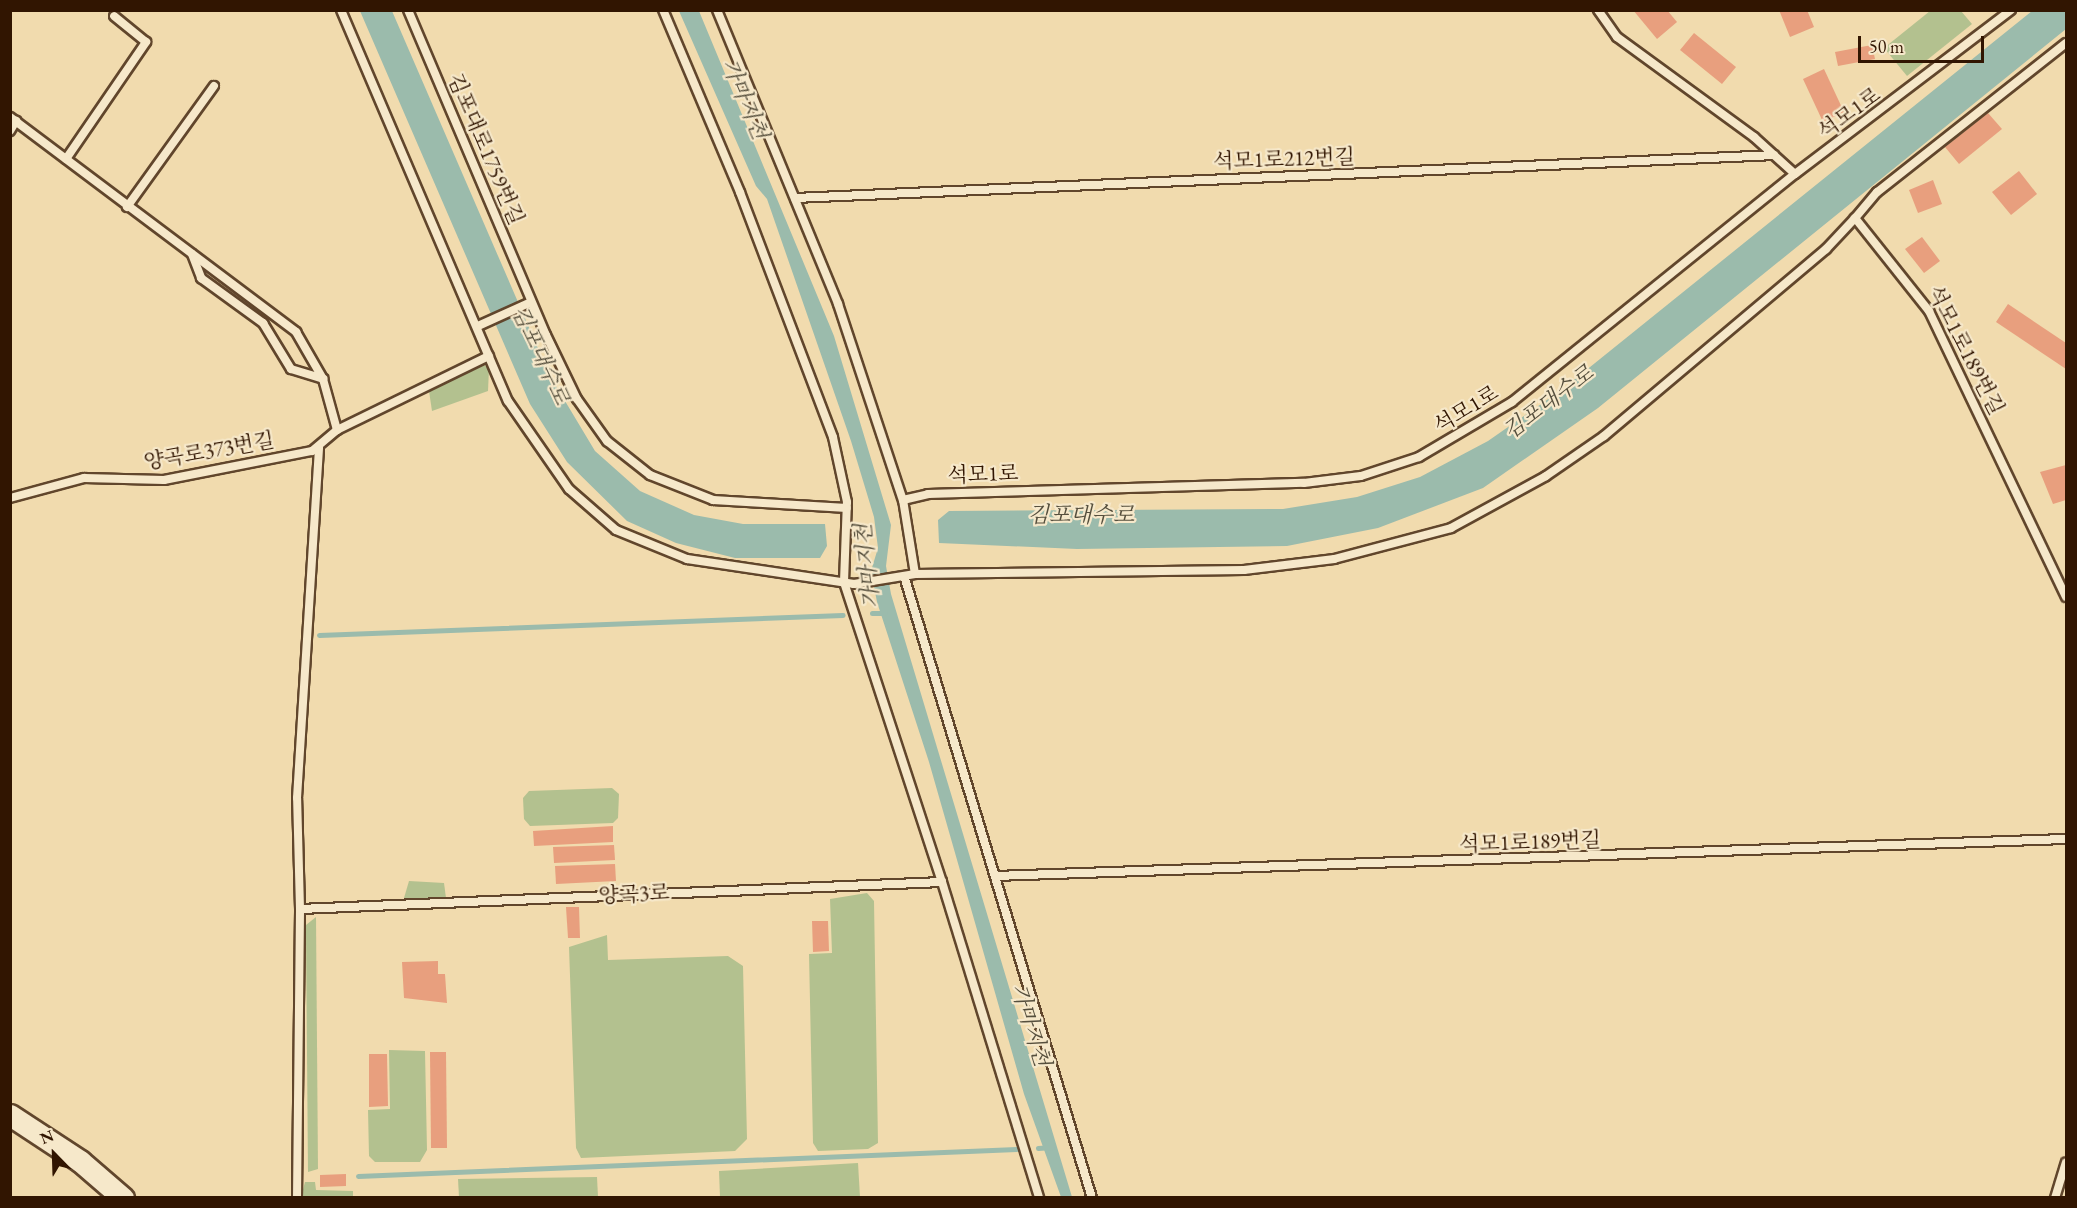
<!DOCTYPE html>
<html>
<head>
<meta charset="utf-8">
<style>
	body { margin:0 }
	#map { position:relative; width:2077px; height:1208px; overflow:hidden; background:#f1dbae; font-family:"EB Garamond","Noto Serif KR",serif }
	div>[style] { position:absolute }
	.green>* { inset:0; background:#b3c18f }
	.water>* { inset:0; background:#9bbbac }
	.stream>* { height:5px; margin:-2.5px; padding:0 2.5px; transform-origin:2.5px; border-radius:2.5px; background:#9bbbac }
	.building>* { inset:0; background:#e89f7e }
	.roads { filter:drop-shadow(2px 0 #61462c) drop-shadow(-2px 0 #61462c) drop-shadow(0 2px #61462c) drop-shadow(0 -2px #61462c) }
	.service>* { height:8px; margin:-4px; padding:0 4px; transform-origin:4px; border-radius:4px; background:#f6e8ca }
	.tertiary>* { height:21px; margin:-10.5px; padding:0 10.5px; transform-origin:10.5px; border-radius:10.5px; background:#f6e8ca }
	span { translate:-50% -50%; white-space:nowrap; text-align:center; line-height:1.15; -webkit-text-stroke:4.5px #f6e8ca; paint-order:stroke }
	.street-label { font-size:21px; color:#311501 }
	.water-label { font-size:22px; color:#564f3d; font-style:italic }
	.frame { position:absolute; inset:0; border:12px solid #311501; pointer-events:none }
	.north { position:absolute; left:24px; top:1124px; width:60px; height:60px; -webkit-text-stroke:4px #f6e8ca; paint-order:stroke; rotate:337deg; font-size:16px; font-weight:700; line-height:24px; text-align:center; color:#311501 }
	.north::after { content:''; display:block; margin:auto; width:21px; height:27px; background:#311501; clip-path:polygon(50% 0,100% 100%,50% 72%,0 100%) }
	.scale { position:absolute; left:1858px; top:36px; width:126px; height:27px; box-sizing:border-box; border:3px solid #311501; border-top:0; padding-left:8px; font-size:18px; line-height:21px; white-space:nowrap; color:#311501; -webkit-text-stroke:4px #f6e8ca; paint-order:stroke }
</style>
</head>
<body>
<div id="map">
	<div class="green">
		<div style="clip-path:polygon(1930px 11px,1961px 11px,1972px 24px,1907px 76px,1884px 48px)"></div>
		<div style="clip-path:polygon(483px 364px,489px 369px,488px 391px,432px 411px,429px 391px)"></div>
		<div style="clip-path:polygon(612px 788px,619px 794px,618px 818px,613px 823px,530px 826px,524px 819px,523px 798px,529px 791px)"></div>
		<div style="clip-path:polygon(409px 881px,444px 883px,446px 898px,404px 898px)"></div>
		<div style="clip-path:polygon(867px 893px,874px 901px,878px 1143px,868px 1149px,818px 1151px,813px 1143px,809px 954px,832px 953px,830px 899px)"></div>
		<div style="clip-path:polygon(316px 917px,318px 1169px,308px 1172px,306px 934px,306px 925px)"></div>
		<div style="clip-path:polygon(607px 935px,608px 960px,728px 956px,743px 966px,747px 1139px,735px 1151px,581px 1158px,576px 1148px,569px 947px)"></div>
		<div style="clip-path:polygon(389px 1050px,425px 1051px,427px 1150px,420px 1162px,375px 1162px,369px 1156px,368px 1110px,390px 1109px)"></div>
		<div style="clip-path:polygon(858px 1163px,860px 1197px,720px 1197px,719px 1171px)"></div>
		<div style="clip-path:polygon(597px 1177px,598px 1197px,459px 1197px,458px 1179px)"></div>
		<div style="clip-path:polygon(305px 1182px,315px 1182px,316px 1190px,353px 1191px,353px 1197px,301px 1197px)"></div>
	</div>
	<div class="water">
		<div style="clip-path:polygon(360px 11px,392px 11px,550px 376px,595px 451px,640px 491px,694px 515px,743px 524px,825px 524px,827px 546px,820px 558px,735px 558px,676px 543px,627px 521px,567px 462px,530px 404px)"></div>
		<div style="clip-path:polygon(679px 11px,699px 11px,834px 336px,891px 525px,886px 566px,891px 594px,1072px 1197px,1061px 1197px,1024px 1094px,929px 762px,877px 602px,871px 571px,878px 548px,874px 517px,851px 441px,767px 199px,756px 186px)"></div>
		<div style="clip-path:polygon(2032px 11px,2066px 11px,2066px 29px,1598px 408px,1483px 488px,1378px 528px,1287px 546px,1077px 549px,939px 543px,938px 520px,949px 511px,1283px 509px,1357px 497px,1420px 477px,1488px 441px,1564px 388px)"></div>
	</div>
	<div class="stream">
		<div style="left:872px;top:613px;width:13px"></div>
		<div style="left:319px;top:635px;width:524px;rotate:-2.19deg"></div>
		<div style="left:1038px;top:1148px;width:14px;rotate:-4deg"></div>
		<div style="left:358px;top:1176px;width:659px;rotate:-2.35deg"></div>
	</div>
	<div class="building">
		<div style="clip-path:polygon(1633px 10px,1667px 10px,1677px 22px,1657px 39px)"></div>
		<div style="clip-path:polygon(1779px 10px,1807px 10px,1814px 27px,1790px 37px)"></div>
		<div style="clip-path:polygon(1694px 33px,1736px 67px,1722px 84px,1680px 50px)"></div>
		<div style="clip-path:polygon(1872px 45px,1875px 59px,1838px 66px,1835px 52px)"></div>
		<div style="clip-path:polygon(1824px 69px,1844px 112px,1823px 122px,1803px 79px)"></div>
		<div style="clip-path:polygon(1988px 113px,2002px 129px,1959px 164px,1945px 147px)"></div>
		<div style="clip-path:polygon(2019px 171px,2037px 194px,2011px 215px,1992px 192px)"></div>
		<div style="clip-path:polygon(1933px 180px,1942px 204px,1918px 213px,1909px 190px)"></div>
		<div style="clip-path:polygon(1922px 237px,1940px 261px,1924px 273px,1905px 249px)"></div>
		<div style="clip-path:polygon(2008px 304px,2066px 343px,2066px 369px,1996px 322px)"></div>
		<div style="clip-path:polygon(2066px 465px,2066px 500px,2053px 504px,2040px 472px)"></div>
		<div style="clip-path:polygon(613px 826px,613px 842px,534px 846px,533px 831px)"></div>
		<div style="clip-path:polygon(614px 845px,615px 860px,554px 863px,553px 847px)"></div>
		<div style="clip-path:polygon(615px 864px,616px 881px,556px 884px,555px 866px)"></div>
		<div style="clip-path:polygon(566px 907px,579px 907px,580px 938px,568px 938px)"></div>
		<div style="clip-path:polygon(812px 921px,828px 921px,829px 951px,813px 952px)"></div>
		<div style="clip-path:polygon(438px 961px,438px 974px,445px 974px,447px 1003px,404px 998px,402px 962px)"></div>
		<div style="clip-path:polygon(430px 1052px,446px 1052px,447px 1148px,431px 1148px)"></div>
		<div style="clip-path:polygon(369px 1054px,387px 1054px,388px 1106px,369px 1107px)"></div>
		<div style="clip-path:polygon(346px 1174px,346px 1186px,320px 1187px,320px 1175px)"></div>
	</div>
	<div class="roads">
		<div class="service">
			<div style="left:341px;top:10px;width:425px;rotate:66.9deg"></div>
			<div style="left:508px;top:401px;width:107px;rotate:55.3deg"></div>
			<div style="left:569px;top:489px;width:62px;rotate:41.1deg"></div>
			<div style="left:616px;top:530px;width:77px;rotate:22.2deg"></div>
			<div style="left:687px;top:559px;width:169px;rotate:8.5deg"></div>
			<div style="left:854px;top:584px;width:62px;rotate:-9.3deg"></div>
			<div style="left:915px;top:574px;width:75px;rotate:-99.2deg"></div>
			<div style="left:903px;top:500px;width:26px;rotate:-13deg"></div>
			<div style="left:928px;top:494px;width:376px;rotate:-1.7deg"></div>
			<div style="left:1304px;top:483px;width:57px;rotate:-7deg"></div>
			<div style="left:1361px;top:476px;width:61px;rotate:-18.1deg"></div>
			<div style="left:1419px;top:457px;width:108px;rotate:-30.6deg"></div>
			<div style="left:1512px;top:402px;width:363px;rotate:-38.9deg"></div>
			<div style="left:1795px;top:174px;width:271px;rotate:-37.2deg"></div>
			<div style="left:408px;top:10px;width:353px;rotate:67deg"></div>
			<div style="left:546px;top:335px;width:71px;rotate:64.2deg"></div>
			<div style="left:577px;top:399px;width:52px;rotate:54.5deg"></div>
			<div style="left:607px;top:441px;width:55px;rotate:38.3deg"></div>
			<div style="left:650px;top:475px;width:68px;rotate:21.6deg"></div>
			<div style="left:713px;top:500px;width:134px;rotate:3.4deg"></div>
			<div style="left:717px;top:10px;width:318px;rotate:67.6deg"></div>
			<div style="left:838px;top:304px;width:206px;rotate:71.7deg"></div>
			<div style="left:1598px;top:10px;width:33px;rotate:55deg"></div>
			<div style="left:1617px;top:37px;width:170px;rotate:36.1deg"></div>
			<div style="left:1754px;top:137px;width:55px;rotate:42.1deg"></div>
			<div style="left:2066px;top:43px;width:241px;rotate:141.7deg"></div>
			<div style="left:1877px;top:192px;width:34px;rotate:130deg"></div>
			<div style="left:1855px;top:218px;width:119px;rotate:51.5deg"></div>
			<div style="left:1929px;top:311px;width:317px;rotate:64.4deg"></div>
			<div style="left:10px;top:117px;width:358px;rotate:36.9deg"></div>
			<div style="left:296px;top:332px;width:54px;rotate:60.1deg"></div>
			<div style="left:323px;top:379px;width:53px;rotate:74.6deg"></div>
			<div style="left:10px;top:131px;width:12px;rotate:-59deg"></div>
			<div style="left:66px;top:159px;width:142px;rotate:-55.6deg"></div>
			<div style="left:146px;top:42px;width:41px;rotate:-140.9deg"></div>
			<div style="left:795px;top:198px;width:980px;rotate:-2.51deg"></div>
			<div style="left:127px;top:207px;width:149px;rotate:-54.3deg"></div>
			<div style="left:192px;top:254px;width:26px;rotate:69deg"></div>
			<div style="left:201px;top:278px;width:77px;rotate:36deg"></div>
			<div style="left:263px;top:323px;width:54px;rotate:58.7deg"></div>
			<div style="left:291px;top:369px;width:34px;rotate:17deg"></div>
			<div style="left:478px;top:326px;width:58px;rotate:-24.4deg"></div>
			<div style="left:10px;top:498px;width:77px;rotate:-15.1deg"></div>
			<div style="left:84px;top:478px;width:80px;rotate:1.4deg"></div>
			<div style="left:164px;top:480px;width:151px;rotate:-11.1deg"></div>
			<div style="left:312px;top:451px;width:33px;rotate:-40deg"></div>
			<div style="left:337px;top:430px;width:169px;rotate:-26deg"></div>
			<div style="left:915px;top:574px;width:329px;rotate:-0.7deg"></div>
			<div style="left:1244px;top:570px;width:91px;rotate:-7deg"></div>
			<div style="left:1334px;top:559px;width:121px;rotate:-14.8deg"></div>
			<div style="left:1451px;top:528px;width:108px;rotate:-28.7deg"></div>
			<div style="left:1546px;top:476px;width:70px;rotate:-34.6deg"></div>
			<div style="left:1604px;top:436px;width:290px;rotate:-40.1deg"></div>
			<div style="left:1826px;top:249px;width:42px;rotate:-46.9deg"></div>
			<div style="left:905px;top:579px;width:647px;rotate:73.19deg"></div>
			<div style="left:995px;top:876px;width:1072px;rotate:-1.98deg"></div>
			<div style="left:942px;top:882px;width:331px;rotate:72.9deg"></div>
			<div style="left:300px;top:909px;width:111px;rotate:-91.5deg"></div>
			<div style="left:297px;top:798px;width:351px;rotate:-86.4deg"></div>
			<div style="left:297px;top:1198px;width:289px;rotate:-89.4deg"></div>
			<div style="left:300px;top:909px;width:643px;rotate:-2.41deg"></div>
			<div style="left:942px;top:882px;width:316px;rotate:-108.1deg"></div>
			<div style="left:844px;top:582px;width:80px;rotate:-87.9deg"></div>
			<div style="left:847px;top:502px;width:66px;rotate:-102.2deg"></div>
			<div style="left:833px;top:437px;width:262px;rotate:-110.8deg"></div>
			<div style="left:740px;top:192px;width:198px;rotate:-112.9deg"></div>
			<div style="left:2055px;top:1198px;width:37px;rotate:-73deg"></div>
		</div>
		<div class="tertiary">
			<div style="left:10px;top:1115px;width:84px;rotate:33.3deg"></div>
			<div style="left:80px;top:1161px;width:57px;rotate:40.7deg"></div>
		</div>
	</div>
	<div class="street-label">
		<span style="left:1849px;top:113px;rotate:-36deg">석모1로</span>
		<span style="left:486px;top:149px;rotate:67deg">김포대로1759번길</span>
		<span style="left:1284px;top:159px;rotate:-2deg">석모1로212번길</span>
		<span style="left:1966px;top:350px;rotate:63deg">석모1로189번길</span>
		<span style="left:1466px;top:409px;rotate:-31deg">석모1로</span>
		<span style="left:209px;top:451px;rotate:-10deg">양곡로373번길</span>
		<span style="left:983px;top:474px;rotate:-2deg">석모1로</span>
		<span style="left:1530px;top:842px;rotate:-2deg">석모1로189번길</span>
		<span style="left:634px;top:894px;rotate:-3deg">양곡3로</span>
	</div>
	<div class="water-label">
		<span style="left:745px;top:99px;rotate:67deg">가마지천</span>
		<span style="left:541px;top:355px;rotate:65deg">김포대수로</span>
		<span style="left:1548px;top:402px;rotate:-37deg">김포대수로</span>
		<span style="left:1081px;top:515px">김포대수로</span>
		<span style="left:867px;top:566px;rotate:-96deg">가마지천</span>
		<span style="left:1031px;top:1025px;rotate:73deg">가마지천</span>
	</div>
	<div class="frame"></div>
	<div class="north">N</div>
	<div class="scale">50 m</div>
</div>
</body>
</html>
